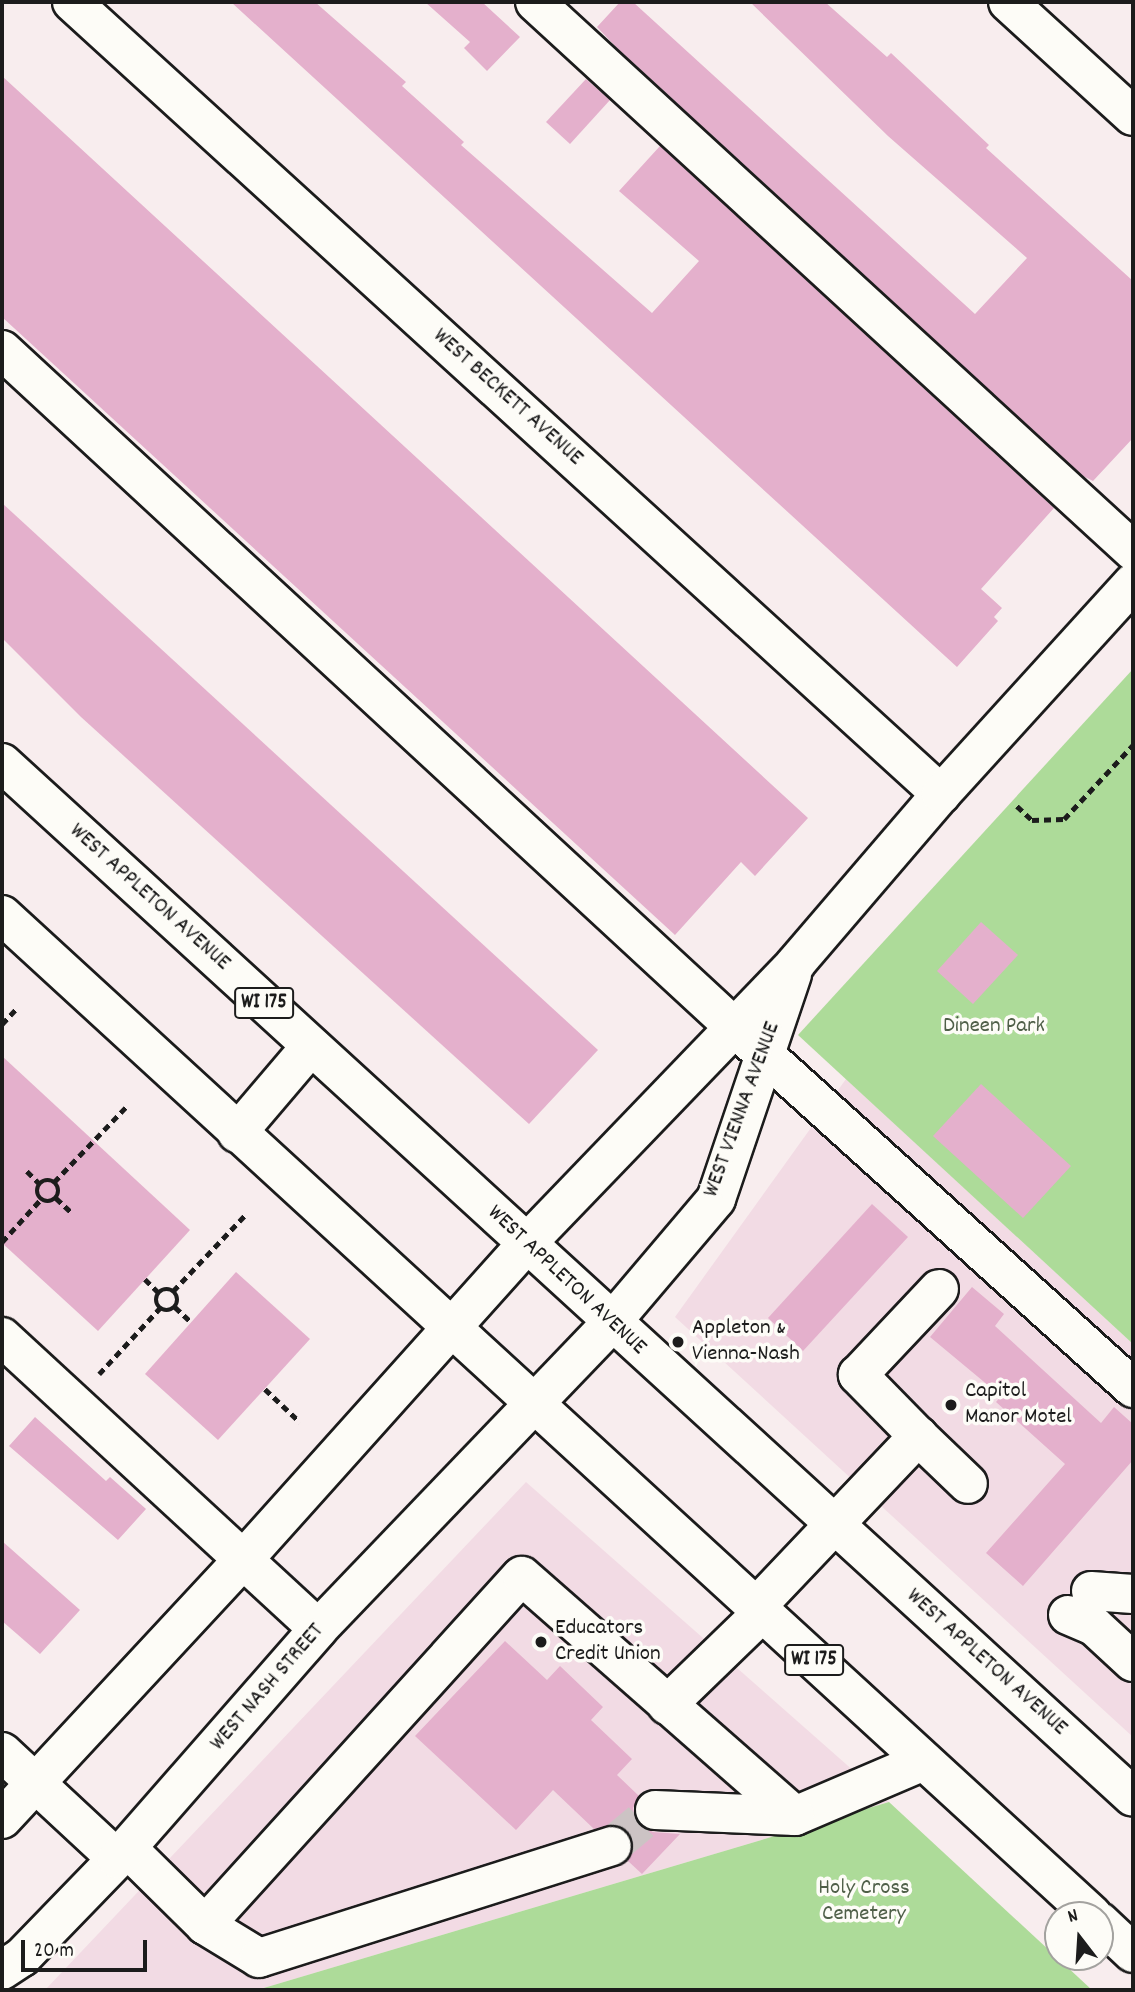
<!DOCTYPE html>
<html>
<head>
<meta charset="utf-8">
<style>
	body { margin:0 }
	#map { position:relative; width:1135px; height:1992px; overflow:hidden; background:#f8edee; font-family:Dekko,sans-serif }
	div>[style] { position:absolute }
	.built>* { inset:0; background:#f2dbe4 }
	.green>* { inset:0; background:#addb99 }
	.building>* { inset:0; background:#e4b0cc }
	.minor-tunnel>* { height:38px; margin-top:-19px; transform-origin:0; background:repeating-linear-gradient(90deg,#ccc3c4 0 38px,transparent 0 57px) }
	.path>* { height:4.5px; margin-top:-2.25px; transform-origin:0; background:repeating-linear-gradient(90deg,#1c1c1c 0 7px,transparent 0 12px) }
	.path>.ring { margin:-2.25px; padding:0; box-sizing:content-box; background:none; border:4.5px solid #1c1c1c; border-radius:50% }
	.roads { filter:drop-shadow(2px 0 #1c1c1c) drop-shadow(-2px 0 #1c1c1c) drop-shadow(0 2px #1c1c1c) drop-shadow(0 -2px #1c1c1c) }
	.minor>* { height:38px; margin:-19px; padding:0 19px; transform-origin:19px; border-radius:19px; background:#fdfcf7 }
	.major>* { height:38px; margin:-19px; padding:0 19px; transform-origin:19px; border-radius:19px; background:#fdfcf7 }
	.dots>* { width:19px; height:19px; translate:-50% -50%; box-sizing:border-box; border:4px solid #fdfcf7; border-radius:50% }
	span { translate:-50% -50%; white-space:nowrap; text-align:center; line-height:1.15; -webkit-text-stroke:7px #fdfcf7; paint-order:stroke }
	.shield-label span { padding:2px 5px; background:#fdfcf7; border:2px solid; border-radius:5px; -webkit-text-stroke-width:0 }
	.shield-label { font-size:21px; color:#1c1c1c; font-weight:700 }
	.street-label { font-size:23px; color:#1c1c1c }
	.park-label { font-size:23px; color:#4f5f48 }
	.poi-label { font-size:23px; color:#1c1c1c }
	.left { translate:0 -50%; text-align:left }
	.frame { position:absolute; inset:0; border:4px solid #1c1c1c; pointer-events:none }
	.north { position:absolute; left:1044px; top:1901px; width:70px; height:70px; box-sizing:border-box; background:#fdfcf7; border:2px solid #a3a29f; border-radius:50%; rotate:343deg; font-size:19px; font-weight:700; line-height:28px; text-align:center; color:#1c1c1c }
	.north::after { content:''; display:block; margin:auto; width:24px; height:32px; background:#1c1c1c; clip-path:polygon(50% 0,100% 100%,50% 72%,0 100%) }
	.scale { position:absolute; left:21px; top:1940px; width:126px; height:32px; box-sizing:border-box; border:4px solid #1c1c1c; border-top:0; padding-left:9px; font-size:21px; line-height:24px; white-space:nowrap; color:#1c1c1c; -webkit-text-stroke:5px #fdfcf7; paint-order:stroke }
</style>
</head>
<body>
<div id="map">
	<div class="built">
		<div style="clip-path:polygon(846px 1079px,1133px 1344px,1133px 1737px,675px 1317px)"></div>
		<div style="clip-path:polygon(526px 1482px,889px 1802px,257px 1990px,45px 1990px)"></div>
	</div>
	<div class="green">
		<div style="clip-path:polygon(1133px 669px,1133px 1344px,798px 1035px)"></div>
		<div style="clip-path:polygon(889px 1802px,1092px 1990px,257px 1990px)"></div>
	</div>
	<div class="building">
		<div style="clip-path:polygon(231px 2px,315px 2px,406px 82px,402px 86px,464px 142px,461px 145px,652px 313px,699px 261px,619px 191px,660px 146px,1054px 508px,981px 589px,1002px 608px,994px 617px,998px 621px,957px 667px)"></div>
		<div style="clip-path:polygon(425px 2px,482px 2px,520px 37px,487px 71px,464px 48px,470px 42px)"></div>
		<div style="clip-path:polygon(620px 2px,633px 2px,975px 314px,1027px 258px,888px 136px,750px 2px,825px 2px,887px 57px,891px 53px,989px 145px,986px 148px,1133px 281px,1133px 438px,1093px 481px,1083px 476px,616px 47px,597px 27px)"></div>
		<div style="clip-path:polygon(2px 76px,808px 818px,755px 876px,741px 862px,675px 935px,2px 317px)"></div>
		<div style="clip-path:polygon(586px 79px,610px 100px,570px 144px,546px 122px)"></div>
		<div style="clip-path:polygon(2px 503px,598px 1050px,529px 1124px,81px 717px,2px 638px)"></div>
		<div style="clip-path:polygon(981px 922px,1018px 955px,973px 1004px,937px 971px)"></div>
		<div style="clip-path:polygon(2px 1056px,190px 1230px,98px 1331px,2px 1243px)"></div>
		<div style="clip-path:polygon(981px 1084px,1071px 1166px,1023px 1218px,933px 1136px)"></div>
		<div style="clip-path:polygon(872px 1204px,908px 1237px,803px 1351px,768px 1318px)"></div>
		<div style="clip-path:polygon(236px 1272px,310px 1339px,218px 1440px,145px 1374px)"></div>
		<div style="clip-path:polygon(972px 1287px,1004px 1314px,995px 1326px,1101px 1423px,1114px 1407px,1133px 1424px,1133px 1460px,1023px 1586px,986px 1553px,1065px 1464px,996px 1402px,1001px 1396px,930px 1337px)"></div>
		<div style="clip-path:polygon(35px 1417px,106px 1481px,110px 1477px,146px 1509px,118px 1540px,9px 1446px)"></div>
		<div style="clip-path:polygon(2px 1541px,80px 1610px,40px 1654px,2px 1621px)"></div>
		<div style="clip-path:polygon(505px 1641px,547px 1680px,560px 1666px,603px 1707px,591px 1720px,632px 1759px,617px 1775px,639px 1796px,633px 1808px,636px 1821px,653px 1832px,680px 1834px,642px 1874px,628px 1861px,633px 1840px,626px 1829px,616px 1825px,594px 1829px,553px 1790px,516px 1830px,415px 1736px)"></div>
	</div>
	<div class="minor-tunnel">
		<div style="left:612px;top:1846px;width:56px;rotate:-39.9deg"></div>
	</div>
	<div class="path">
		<div style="left:1017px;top:806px;width:21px;rotate:43deg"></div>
		<div style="left:1032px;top:820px;width:32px;rotate:-2deg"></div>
		<div style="left:1064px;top:819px;width:101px;rotate:-47deg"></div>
		<div style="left:2px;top:1024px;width:23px;rotate:-47deg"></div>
		<div style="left:27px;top:1171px;width:18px;rotate:45deg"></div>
		<div class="ring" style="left:37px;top:1180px;width:17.5px;height:17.5px"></div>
		<div style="left:54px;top:1182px;width:105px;rotate:-46.2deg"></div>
		<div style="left:56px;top:1198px;width:22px;rotate:43deg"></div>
		<div style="left:2px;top:1242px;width:58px;rotate:-47.8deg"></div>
		<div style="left:145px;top:1279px;width:20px;rotate:45deg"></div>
		<div class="ring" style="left:156px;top:1289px;width:17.5px;height:17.5px"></div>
		<div style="left:173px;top:1291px;width:105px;rotate:-46.5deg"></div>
		<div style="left:175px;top:1307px;width:22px;rotate:43deg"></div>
		<div style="left:99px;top:1374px;width:90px;rotate:-47.3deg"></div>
		<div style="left:265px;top:1389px;width:48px;rotate:43.3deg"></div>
	</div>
	<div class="roads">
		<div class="minor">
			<div style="left:72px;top:2px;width:1176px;rotate:42.35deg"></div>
			<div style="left:535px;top:2px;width:812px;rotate:42.55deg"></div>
			<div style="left:1008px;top:2px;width:169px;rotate:42.4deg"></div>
			<div style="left:2px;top:350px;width:997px;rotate:42.76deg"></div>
			<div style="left:734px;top:1027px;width:538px;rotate:42.14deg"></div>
			<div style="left:237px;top:1133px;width:114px;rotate:-49.6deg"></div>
			<div style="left:2px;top:1337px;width:430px;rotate:42.7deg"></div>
			<div style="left:918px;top:1436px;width:69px;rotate:43.8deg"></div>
			<div style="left:1091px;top:1591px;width:42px;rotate:4.1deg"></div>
			<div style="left:756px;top:1607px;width:236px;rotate:-46.5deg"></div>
			<div style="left:918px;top:1436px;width:86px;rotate:-134.5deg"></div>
			<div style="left:858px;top:1375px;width:118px;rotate:-46.7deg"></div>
			<div style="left:1068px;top:1615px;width:28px;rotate:23deg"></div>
			<div style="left:1094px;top:1626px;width:53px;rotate:42.7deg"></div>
			<div style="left:667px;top:1705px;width:132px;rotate:-44.1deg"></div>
			<div style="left:2px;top:1752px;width:157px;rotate:42.9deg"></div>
			<div style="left:655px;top:1810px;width:140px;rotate:2.5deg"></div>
			<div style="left:795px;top:1816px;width:140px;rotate:-23.1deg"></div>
			<div style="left:2px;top:1819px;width:354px;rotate:-47.1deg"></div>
			<div style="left:243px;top:1560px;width:426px;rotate:-48.1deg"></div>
			<div style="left:527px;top:1243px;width:388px;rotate:-46.1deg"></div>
			<div style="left:796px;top:963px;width:223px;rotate:-49.4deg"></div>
			<div style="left:941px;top:794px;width:285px;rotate:-47.7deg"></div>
			<div style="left:127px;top:1848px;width:110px;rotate:44.6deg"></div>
			<div style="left:205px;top:1925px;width:471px;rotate:-47.8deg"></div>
			<div style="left:522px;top:1576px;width:363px;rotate:41.3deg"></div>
			<div style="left:205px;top:1925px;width:63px;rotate:31.4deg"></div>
			<div style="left:259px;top:1958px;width:370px;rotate:-17.6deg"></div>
			<div style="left:2px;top:1970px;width:24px;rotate:-33deg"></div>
			<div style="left:22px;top:1957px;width:136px;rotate:-45.9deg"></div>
			<div style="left:117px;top:1859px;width:305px;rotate:-48.8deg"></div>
			<div style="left:318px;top:1629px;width:424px;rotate:-46.2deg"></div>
			<div style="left:611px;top:1323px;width:162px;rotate:-49.7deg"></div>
			<div style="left:716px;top:1199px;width:237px;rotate:-71.3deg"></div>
		</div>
		<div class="major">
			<div style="left:2px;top:763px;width:1532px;rotate:42.43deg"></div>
			<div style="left:2px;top:915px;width:1479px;rotate:42.53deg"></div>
			<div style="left:1100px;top:1922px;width:45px;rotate:43.2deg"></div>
		</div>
	</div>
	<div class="dots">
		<div style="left:678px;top:1342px;background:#1c1c1c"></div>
		<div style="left:951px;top:1405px;background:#1c1c1c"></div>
		<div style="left:541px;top:1642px;background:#1c1c1c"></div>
	</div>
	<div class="shield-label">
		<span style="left:264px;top:1003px">WI 175</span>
		<span style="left:814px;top:1660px">WI 175</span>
	</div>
	<div class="street-label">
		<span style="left:507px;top:398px;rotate:42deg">WEST BECKETT AVENUE</span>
		<span style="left:149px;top:898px;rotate:42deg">WEST APPLETON AVENUE</span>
		<span style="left:743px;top:1110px;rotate:-70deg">WEST VIENNA AVENUE</span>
		<span style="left:566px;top:1281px;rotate:43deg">WEST APPLETON AVENUE</span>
		<span style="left:986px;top:1663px;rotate:42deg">WEST APPLETON AVENUE</span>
		<span style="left:268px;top:1688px;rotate:-49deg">WEST NASH STREET</span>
	</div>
	<div class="park-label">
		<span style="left:994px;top:1027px">Dineen Park</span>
		<span style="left:864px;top:1902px">Holy Cross<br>Cemetery</span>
	</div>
	<div class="poi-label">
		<span class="left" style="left:692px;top:1342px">Appleton &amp;<br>Vienna-Nash</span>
		<span class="left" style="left:965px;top:1405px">Capitol<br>Manor Motel</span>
		<span class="left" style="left:555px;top:1642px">Educators<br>Credit Union</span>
	</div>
	<div class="frame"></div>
	<div class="north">N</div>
	<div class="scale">20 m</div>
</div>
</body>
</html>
